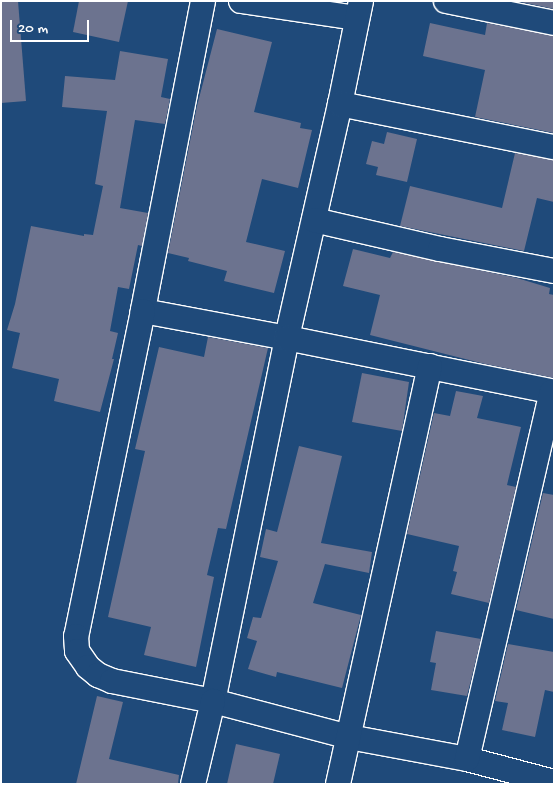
<!DOCTYPE html>
<html>
<head>
<meta charset="utf-8">
<style>
	body { margin:0 }
	#map { position:relative; width:555px; height:785px; overflow:hidden; background:#1f4a7a; font-family:"Gochi Hand",sans-serif }
	div>[style] { position:absolute }
	.building>* { inset:0; background:#6c738f }
	.roads { filter:drop-shadow(1px 0 #fff) drop-shadow(-1px 0 #fff) drop-shadow(0 1px #fff) drop-shadow(0 -1px #fff) }
	.minor>* { height:24px; margin:-12px; padding:0 12px; transform-origin:12px; border-radius:12px; background:#1f4a7a }
	span { translate:-50% -50%; white-space:nowrap; text-align:center; line-height:1.15; -webkit-text-stroke:4px #1f4a7a; paint-order:stroke }
	.frame { position:absolute; inset:0; border:2px solid #fff; pointer-events:none }
	.scale { position:absolute; left:10px; top:20px; width:79px; height:22px; box-sizing:border-box; border:2px solid #fff; border-top:0; padding-left:6px; font-size:15px; line-height:18px; white-space:nowrap; color:#fff; -webkit-text-stroke:4px #1f4a7a; paint-order:stroke }
</style>
</head>
<body>
<div id="map">
	<div class="building">
		<div style="clip-path:polygon(1px 1px,18px 1px,26px 101px,1px 103px)"></div>
		<div style="clip-path:polygon(79px 1px,128px 1px,119px 42px,73px 32px)"></div>
		<div style="clip-path:polygon(516px 1px,554px 1px,554px 9px)"></div>
		<div style="clip-path:polygon(430px 23px,485px 35px,487px 23px,554px 36px,554px 133px,475px 117px,485px 70px,423px 56px)"></div>
		<div style="clip-path:polygon(217px 29px,272px 42px,254px 112px,301px 123px,300px 128px,312px 130px,298px 188px,262px 179px,246px 242px,285px 251px,274px 293px,224px 281px,227px 271px,188px 261px,189px 258px,168px 253px,197px 106px)"></div>
		<div style="clip-path:polygon(120px 51px,168px 59px,161px 97px,170px 99px,165px 124px,135px 120px,120px 208px,148px 213px,142px 246px,138px 245px,129px 289px,118px 287px,110px 331px,118px 333px,112px 359px,114px 359px,100px 412px,54px 401px,59px 379px,12px 368px,20px 333px,7px 330px,15px 304px,31px 226px,84px 236px,84px 234px,93px 235px,103px 186px,95px 184px,107px 111px,62px 107px,65px 76px,115px 80px)"></div>
		<div style="clip-path:polygon(387px 132px,417px 139px,407px 182px,376px 175px,378px 167px,366px 164px,372px 141px,384px 144px)"></div>
		<div style="clip-path:polygon(515px 153px,554px 160px,554px 202px,537px 198px,524px 251px,400px 226px,410px 186px,502px 208px)"></div>
		<div style="clip-path:polygon(353px 249px,390px 258px,393px 252px,517px 278px,550px 288px,549px 294px,554px 295px,554px 378px,485px 364px,370px 335px,380px 295px,343px 286px)"></div>
		<div style="clip-path:polygon(208px 337px,268px 348px,226px 529px,218px 528px,207px 575px,214px 577px,196px 667px,144px 655px,151px 627px,108px 617px,145px 451px,135px 449px,159px 347px,204px 357px)"></div>
		<div style="clip-path:polygon(362px 373px,409px 382px,402px 431px,352px 422px)"></div>
		<div style="clip-path:polygon(456px 391px,483px 396px,477px 418px,521px 427px,507px 485px,516px 487px,489px 603px,451px 594px,457px 572px,453px 571px,459px 546px,407px 534px,434px 413px,450px 416px)"></div>
		<div style="clip-path:polygon(299px 446px,342px 456px,321px 543px,372px 552px,369px 573px,325px 564px,313px 603px,361px 615px,342px 688px,277px 672px,276px 677px,248px 669px,257px 641px,247px 638px,253px 617px,261px 618px,278px 561px,260px 557px,266px 529px,277px 532px)"></div>
		<div style="clip-path:polygon(543px 493px,554px 495px,554px 619px,516px 610px)"></div>
		<div style="clip-path:polygon(436px 631px,481px 639px,467px 696px,431px 690px,436px 663px,430px 662px)"></div>
		<div style="clip-path:polygon(508px 644px,554px 652px,554px 692px,545px 690px,535px 737px,502px 730px,508px 703px,495px 701px)"></div>
		<div style="clip-path:polygon(97px 696px,123px 702px,109px 759px,179px 775px,178px 784px,76px 784px)"></div>
		<div style="clip-path:polygon(236px 744px,280px 754px,273px 784px,227px 784px)"></div>
	</div>
	<div class="roads">
		<div class="minor">
			<div style="left:203px;top:1px;width:316px;rotate:101deg"></div>
			<div style="left:143px;top:311px;width:147px;rotate:10.6deg"></div>
			<div style="left:287px;top:338px;width:370px;rotate:101.5deg"></div>
			<div style="left:213px;top:701px;width:141px;rotate:14.8deg"></div>
			<div style="left:349px;top:737px;width:120px;rotate:10.6deg"></div>
			<div style="left:467px;top:759px;width:90px;rotate:14.8deg"></div>
			<div style="left:241px;top:1px;width:116px;rotate:8.4deg"></div>
			<div style="left:361px;top:1px;width:105px;rotate:101.5deg"></div>
			<div style="left:340px;top:104px;width:240px;rotate:102.8deg"></div>
			<div style="left:287px;top:338px;width:272px;rotate:11.4deg"></div>
			<div style="left:446px;top:1px;width:110px;rotate:11.5deg"></div>
			<div style="left:340px;top:104px;width:218px;rotate:11.4deg"></div>
			<div style="left:314px;top:220px;width:129px;rotate:13deg"></div>
			<div style="left:440px;top:249px;width:116px;rotate:10.9deg"></div>
			<div style="left:143px;top:311px;width:332px;rotate:101.6deg"></div>
			<div style="left:76px;top:636px;width:15px;rotate:86deg"></div>
			<div style="left:77px;top:651px;width:19px;rotate:55deg"></div>
			<div style="left:88px;top:667px;width:13px;rotate:39deg"></div>
			<div style="left:98px;top:675px;width:15px;rotate:23deg"></div>
			<div style="left:112px;top:681px;width:103px;rotate:11.2deg"></div>
			<div style="left:213px;top:701px;width:85px;rotate:103.5deg"></div>
			<div style="left:467px;top:759px;width:377px;rotate:-77deg"></div>
			<div style="left:338px;top:784px;width:428px;rotate:-77.6deg"></div>
		</div>
	</div>
	<div class="frame"></div>
	<div class="scale">20 m</div>
</div>
</body>
</html>
